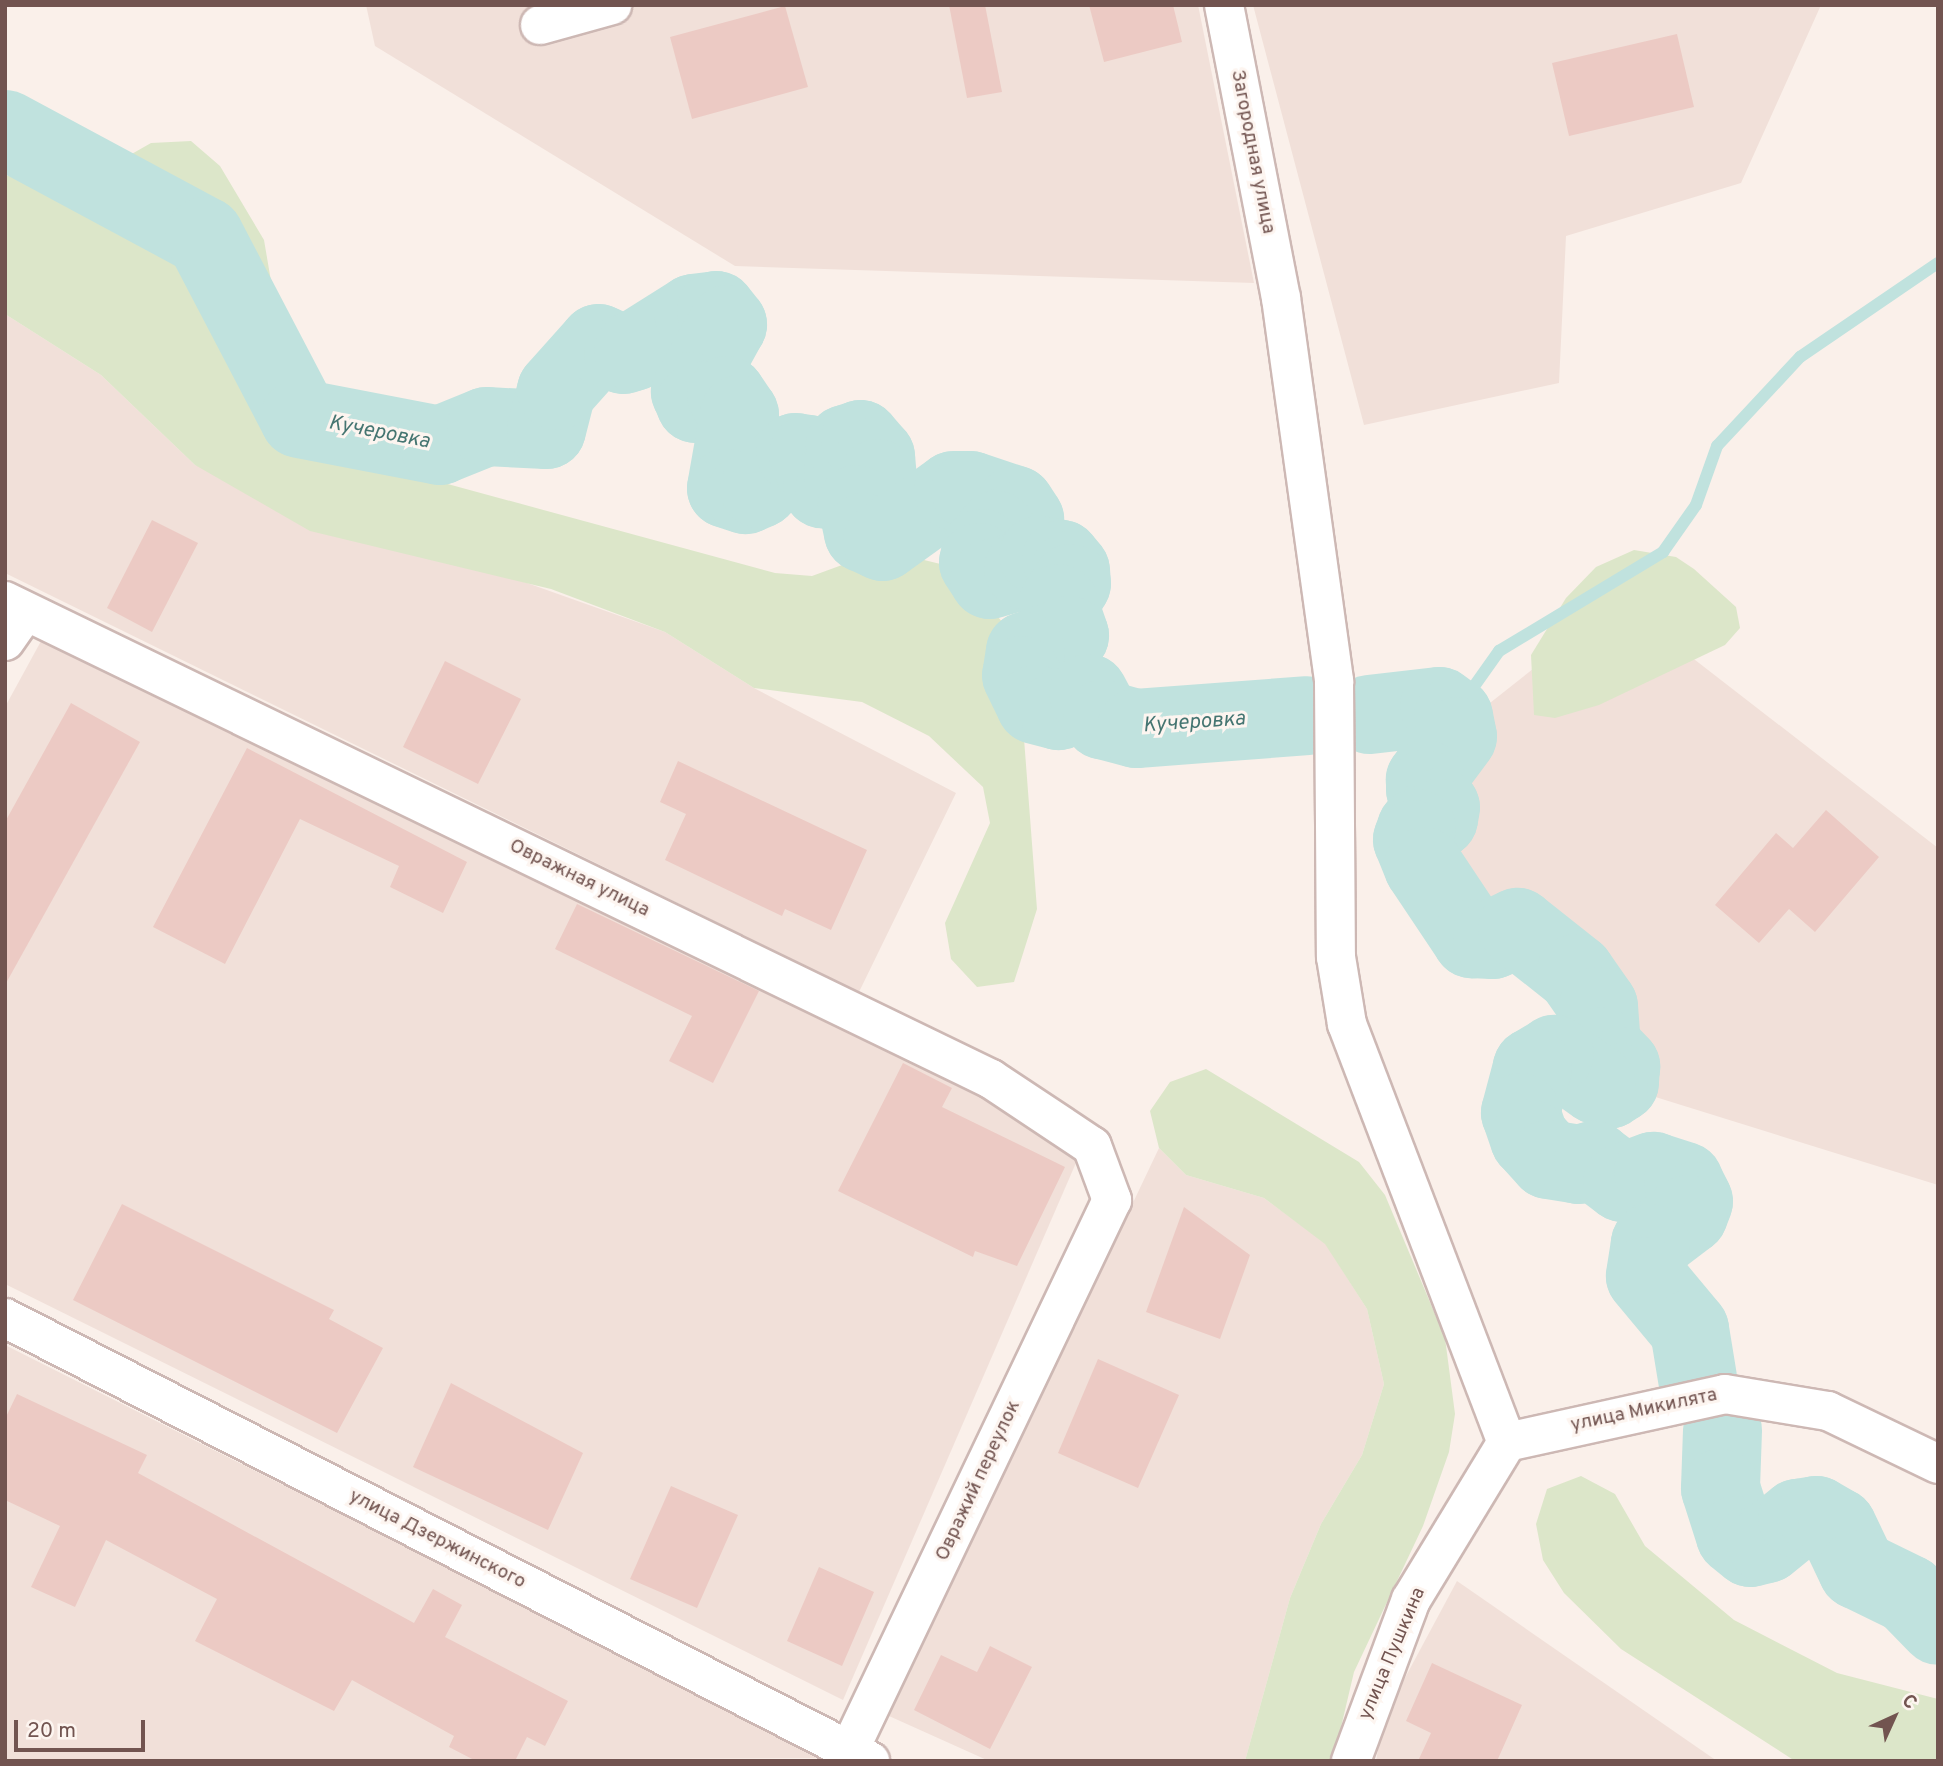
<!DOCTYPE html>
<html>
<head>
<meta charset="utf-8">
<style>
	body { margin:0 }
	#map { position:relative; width:1943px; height:1766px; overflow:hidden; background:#faf0ea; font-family:Overpass,sans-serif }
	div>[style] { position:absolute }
	.residential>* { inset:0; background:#f1e0d9 }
	.green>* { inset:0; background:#dce6c9 }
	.stream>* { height:12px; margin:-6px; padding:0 6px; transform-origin:6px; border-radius:6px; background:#c0e2de }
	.river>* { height:79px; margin:-39.5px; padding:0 39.5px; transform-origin:39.5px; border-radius:39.5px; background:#c0e2de }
	.building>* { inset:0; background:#eccac4 }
	.roads { filter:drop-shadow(2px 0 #cdb8b4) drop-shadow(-2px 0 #cdb8b4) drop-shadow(0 2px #cdb8b4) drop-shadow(0 -2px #cdb8b4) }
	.street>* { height:38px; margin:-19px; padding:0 19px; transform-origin:19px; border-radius:19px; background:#fff }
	span { translate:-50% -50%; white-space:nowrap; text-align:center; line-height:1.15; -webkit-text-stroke:6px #fdf5f0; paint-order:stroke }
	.street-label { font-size:19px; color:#725450 }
	.water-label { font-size:21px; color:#457571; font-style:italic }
	.frame { position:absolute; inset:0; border:7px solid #725450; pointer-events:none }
	.north { position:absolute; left:1859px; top:1682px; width:70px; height:70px; -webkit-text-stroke:5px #fdf5f0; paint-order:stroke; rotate:45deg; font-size:19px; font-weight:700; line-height:28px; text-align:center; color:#725450 }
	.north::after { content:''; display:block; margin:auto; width:24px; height:32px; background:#725450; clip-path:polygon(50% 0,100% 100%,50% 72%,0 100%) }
	.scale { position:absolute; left:14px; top:1720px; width:131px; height:32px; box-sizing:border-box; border:4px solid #725450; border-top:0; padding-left:9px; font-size:21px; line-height:24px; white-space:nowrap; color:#725450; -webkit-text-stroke:5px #fdf5f0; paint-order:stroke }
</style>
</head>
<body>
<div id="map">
	<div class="residential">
		<div style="clip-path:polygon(366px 5px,1198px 5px,1254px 283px,735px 266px,375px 46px)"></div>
		<div style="clip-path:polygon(1253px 5px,1821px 5px,1741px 183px,1566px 236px,1559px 383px,1364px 425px)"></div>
		<div style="clip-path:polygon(5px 314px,101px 375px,195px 465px,665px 632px,754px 688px,956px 793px,859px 992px,5px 573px)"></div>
		<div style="clip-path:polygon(1619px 601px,1938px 848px,1938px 1185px,1604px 1081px,1400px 774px)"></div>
		<div style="clip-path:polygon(46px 632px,983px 1090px,1082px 1149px,843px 1700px,5px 1284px,5px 707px)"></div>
		<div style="clip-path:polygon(1159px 1148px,1186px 1175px,1264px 1198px,1325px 1243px,1367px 1309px,1384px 1384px,1362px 1455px,1321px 1524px,1290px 1598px,1245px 1761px,989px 1761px,889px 1716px)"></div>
		<div style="clip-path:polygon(5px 1345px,826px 1758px,5px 1761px)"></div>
		<div style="clip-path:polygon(1457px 1581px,1717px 1761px,1376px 1761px,1384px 1717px)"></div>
	</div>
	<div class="green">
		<div style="clip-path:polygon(191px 141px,220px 166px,264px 240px,271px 281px,252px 359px,269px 396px,356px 459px,775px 573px,812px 576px,883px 550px,961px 569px,1009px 631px,1019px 673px,1037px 909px,1014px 982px,977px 987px,951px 959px,945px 923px,990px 823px,983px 787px,929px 736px,862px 702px,754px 688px,665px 632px,551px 589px,310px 531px,195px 465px,101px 375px,5px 314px,5px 175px,50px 186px,86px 180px,151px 143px)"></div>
		<div style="clip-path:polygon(1634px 550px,1676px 557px,1694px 569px,1736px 607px,1740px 628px,1725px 645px,1599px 705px,1555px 718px,1534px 715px,1531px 655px,1566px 598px,1596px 567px)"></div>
		<div style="clip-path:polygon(1206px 1069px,1359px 1162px,1385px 1195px,1445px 1338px,1455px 1414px,1449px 1452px,1423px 1526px,1354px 1672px,1333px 1761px,1245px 1761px,1290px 1598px,1321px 1524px,1362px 1455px,1384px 1384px,1367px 1309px,1325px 1244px,1264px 1198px,1186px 1175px,1159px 1148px,1150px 1111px,1170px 1082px)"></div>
		<div style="clip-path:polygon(1581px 1476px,1615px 1494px,1645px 1546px,1734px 1620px,1837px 1673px,1938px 1699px,1938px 1761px,1795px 1761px,1621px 1649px,1564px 1593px,1543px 1560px,1536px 1524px,1547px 1489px)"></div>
	</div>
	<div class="stream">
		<div style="left:1453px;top:716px;width:80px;rotate:-54.7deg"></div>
		<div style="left:1499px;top:651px;width:192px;rotate:-31.1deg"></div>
		<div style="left:1663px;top:552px;width:57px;rotate:-54.9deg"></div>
		<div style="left:1696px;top:505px;width:63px;rotate:-70.4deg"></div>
		<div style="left:1717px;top:446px;width:122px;rotate:-47deg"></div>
		<div style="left:1800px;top:357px;width:167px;rotate:-34.3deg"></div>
	</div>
	<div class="river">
		<div style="left:5px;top:129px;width:226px;rotate:28.3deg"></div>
		<div style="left:204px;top:236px;width:205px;rotate:62.4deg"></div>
		<div style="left:299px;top:418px;width:143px;rotate:10.9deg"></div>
		<div style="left:439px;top:445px;width:51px;rotate:-22deg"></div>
		<div style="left:486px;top:426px;width:60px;rotate:2.9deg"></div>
		<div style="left:546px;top:429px;width:40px;rotate:-75.6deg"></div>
		<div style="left:556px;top:390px;width:63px;rotate:-48.2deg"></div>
		<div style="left:598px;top:343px;width:27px;rotate:24deg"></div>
		<div style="left:623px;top:354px;width:10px;rotate:-17deg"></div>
		<div style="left:633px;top:351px;width:71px;rotate:-32.3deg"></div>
		<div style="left:693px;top:313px;width:23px;rotate:-7deg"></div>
		<div style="left:716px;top:310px;width:18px;rotate:52deg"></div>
		<div style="left:727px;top:324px;width:77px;rotate:118.9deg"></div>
		<div style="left:690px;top:391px;width:13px;rotate:67deg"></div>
		<div style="left:695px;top:403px;width:32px;rotate:-14deg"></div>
		<div style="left:726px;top:395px;width:23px;rotate:56deg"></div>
		<div style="left:739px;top:414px;width:75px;rotate:100deg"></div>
		<div style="left:726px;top:488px;width:20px;rotate:18deg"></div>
		<div style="left:745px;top:494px;width:15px;rotate:-23deg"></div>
		<div style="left:759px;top:488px;width:51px;rotate:-45deg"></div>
		<div style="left:795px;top:452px;width:13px;rotate:9deg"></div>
		<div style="left:808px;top:454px;width:37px;rotate:68deg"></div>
		<div style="left:822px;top:488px;width:12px;rotate:9deg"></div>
		<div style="left:834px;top:490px;width:16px;rotate:-55deg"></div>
		<div style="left:843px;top:477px;width:33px;rotate:-87deg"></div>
		<div style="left:845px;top:444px;width:16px;rotate:-18deg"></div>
		<div style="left:860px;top:439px;width:23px;rotate:49deg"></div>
		<div style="left:875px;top:456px;width:22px;rotate:85deg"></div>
		<div style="left:877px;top:478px;width:33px;rotate:128deg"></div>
		<div style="left:857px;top:504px;width:29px;rotate:78deg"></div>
		<div style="left:863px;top:532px;width:21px;rotate:25deg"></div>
		<div style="left:882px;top:541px;width:87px;rotate:-35.7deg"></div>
		<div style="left:953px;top:490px;width:17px"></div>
		<div style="left:970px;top:490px;width:47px;rotate:18.4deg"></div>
		<div style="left:1015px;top:505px;width:17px;rotate:57deg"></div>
		<div style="left:1024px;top:519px;width:30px;rotate:159deg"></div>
		<div style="left:996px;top:530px;width:23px;rotate:130deg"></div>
		<div style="left:981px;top:548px;width:14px;rotate:102deg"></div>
		<div style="left:978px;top:562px;width:20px;rotate:57deg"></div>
		<div style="left:989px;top:579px;width:35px;rotate:-16deg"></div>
		<div style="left:1023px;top:569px;width:21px;rotate:-43deg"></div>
		<div style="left:1038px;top:555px;width:23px;rotate:10deg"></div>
		<div style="left:1061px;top:559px;width:14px;rotate:51deg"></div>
		<div style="left:1070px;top:570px;width:13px;rotate:86deg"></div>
		<div style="left:1071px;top:583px;width:24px;rotate:123deg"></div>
		<div style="left:1058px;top:603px;width:34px;rotate:71deg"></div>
		<div style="left:1069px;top:635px;width:47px;rotate:160deg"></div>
		<div style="left:1025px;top:651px;width:24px;rotate:99deg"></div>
		<div style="left:1021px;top:675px;width:32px;rotate:64deg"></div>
		<div style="left:1035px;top:704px;width:24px;rotate:15deg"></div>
		<div style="left:1058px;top:710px;width:34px;rotate:-30deg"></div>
		<div style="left:1088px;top:693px;width:30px;rotate:62deg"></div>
		<div style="left:1102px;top:719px;width:35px;rotate:15deg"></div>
		<div style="left:1136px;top:728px;width:171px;rotate:-4.3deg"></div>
		<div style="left:1369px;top:714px;width:70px;rotate:-6.5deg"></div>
		<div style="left:1439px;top:706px;width:17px;rotate:36deg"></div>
		<div style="left:1453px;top:716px;width:20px;rotate:79deg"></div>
		<div style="left:1457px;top:736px;width:54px;rotate:126.7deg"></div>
		<div style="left:1425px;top:779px;width:10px;rotate:90deg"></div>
		<div style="left:1425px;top:789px;width:23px;rotate:50deg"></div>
		<div style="left:1440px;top:807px;width:11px;rotate:100deg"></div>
		<div style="left:1438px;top:818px;width:24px;rotate:156deg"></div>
		<div style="left:1416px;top:828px;width:12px;rotate:110deg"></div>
		<div style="left:1412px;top:839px;width:29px;rotate:68deg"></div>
		<div style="left:1423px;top:866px;width:87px;rotate:56.3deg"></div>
		<div style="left:1471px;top:938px;width:21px;rotate:3deg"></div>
		<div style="left:1492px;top:939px;width:28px;rotate:-26deg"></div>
		<div style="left:1517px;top:927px;width:74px;rotate:38.4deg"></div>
		<div style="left:1575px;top:973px;width:40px;rotate:55.1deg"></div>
		<div style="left:1598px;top:1006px;width:40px;rotate:85.7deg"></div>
		<div style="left:1601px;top:1046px;width:28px;rotate:46deg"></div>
		<div style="left:1620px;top:1066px;width:16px;rotate:94deg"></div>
		<div style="left:1619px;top:1082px;width:13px;rotate:148deg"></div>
		<div style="left:1608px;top:1089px;width:13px;rotate:-157deg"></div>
		<div style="left:1596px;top:1084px;width:52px;rotate:-144.5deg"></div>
		<div style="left:1554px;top:1054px;width:26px;rotate:149deg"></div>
		<div style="left:1532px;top:1067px;width:47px;rotate:104.9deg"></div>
		<div style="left:1520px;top:1112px;width:28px;rotate:71deg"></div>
		<div style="left:1529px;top:1138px;width:28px;rotate:48deg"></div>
		<div style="left:1548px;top:1159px;width:30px;rotate:9deg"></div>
		<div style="left:1578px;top:1164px;width:16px;rotate:-15deg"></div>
		<div style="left:1593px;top:1160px;width:36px;rotate:37deg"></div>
		<div style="left:1622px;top:1182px;width:33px;rotate:-20deg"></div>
		<div style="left:1653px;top:1171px;width:32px;rotate:18deg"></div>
		<div style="left:1683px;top:1181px;width:22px;rotate:63deg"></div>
		<div style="left:1693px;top:1201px;width:14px;rotate:111deg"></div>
		<div style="left:1688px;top:1214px;width:48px;rotate:142.7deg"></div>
		<div style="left:1650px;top:1243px;width:33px;rotate:99deg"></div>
		<div style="left:1645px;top:1276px;width:69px;rotate:50.3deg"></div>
		<div style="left:1689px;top:1329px;width:50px;rotate:80.7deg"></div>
		<div style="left:1722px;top:1430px;width:58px;rotate:92deg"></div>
		<div style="left:1720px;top:1488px;width:49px;rotate:72.3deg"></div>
		<div style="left:1735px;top:1535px;width:19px;rotate:39deg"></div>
		<div style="left:1750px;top:1547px;width:16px;rotate:-14deg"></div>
		<div style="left:1766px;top:1543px;width:40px;rotate:-39deg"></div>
		<div style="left:1797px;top:1518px;width:19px;rotate:-9deg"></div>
		<div style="left:1816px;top:1515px;width:24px;rotate:30deg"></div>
		<div style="left:1837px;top:1527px;width:47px;rotate:64.5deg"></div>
		<div style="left:1857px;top:1569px;width:57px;rotate:26.1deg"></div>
		<div style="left:1908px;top:1594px;width:43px;rotate:45.9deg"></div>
	</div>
	<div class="building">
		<div style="clip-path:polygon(949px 5px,985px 5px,1002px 92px,967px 98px)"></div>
		<div style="clip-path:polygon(1089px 5px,1173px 5px,1182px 42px,1104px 62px)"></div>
		<div style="clip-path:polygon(785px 6px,808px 87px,692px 119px,670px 37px)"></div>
		<div style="clip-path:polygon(1677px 34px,1694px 107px,1569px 136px,1552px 63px)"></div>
		<div style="clip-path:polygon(152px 520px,198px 543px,152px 632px,107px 608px)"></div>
		<div style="clip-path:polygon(445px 661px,521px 699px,478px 784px,403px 747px)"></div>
		<div style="clip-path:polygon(71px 703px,140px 742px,5px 985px,5px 822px)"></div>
		<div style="clip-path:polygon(247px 748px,467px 862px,443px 913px,390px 887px,399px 866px,300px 819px,225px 964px,153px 927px)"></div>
		<div style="clip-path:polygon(678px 761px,867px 850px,831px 930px,785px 909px,782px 916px,665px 860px,686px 814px,660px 802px)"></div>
		<div style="clip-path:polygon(1826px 810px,1879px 857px,1815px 932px,1789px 909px,1759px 943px,1715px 905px,1776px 833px,1793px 848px)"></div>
		<div style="clip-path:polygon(577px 904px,759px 991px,713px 1083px,669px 1061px,692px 1016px,555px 949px)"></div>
		<div style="clip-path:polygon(903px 1063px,952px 1088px,942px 1107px,1065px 1167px,1017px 1266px,975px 1251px,973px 1257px,838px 1191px)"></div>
		<div style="clip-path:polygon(122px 1204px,334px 1310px,329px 1319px,383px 1348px,337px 1433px,73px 1300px)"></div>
		<div style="clip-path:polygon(1184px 1207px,1250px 1255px,1220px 1339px,1146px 1312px)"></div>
		<div style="clip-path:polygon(1098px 1359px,1179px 1395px,1138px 1488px,1058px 1453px)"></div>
		<div style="clip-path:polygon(451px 1383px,583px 1453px,548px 1530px,413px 1467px)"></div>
		<div style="clip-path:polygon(17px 1394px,147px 1455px,138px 1473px,414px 1623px,433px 1589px,462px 1605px,445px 1637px,568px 1701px,545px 1746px,527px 1737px,515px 1761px,476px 1761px,449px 1747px,454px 1736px,352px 1680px,334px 1711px,195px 1641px,217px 1599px,106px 1540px,75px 1607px,31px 1587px,60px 1526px,5px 1500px,5px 1419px)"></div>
		<div style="clip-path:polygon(671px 1486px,738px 1515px,697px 1608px,630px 1579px)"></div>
		<div style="clip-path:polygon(819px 1567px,874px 1592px,842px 1666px,787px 1641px)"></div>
		<div style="clip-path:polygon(990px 1646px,1032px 1667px,990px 1749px,914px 1710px,941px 1655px,977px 1672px)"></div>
		<div style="clip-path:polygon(1432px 1663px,1522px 1705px,1497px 1761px,1418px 1761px,1431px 1733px,1406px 1721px)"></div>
	</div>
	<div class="roads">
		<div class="street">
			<div style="left:1224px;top:5px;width:298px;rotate:79deg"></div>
			<div style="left:1281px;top:298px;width:387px;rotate:82.1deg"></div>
			<div style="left:1334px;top:681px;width:276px;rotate:89.6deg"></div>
			<div style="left:1336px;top:957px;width:68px;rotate:80.7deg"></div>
			<div style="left:1347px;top:1024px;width:448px;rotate:69.1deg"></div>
			<div style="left:540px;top:25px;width:75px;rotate:-15.5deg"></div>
			<div style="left:5px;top:601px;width:1096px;rotate:25.86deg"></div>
			<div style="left:991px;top:1079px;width:121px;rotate:33.6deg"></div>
			<div style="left:1092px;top:1146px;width:58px;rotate:69.7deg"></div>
			<div style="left:1112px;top:1200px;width:622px;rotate:115.53deg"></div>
			<div style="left:5px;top:641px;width:35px;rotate:-55deg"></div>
			<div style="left:5px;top:1318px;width:972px;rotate:27.12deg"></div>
			<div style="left:1507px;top:1442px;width:223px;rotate:-12.4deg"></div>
			<div style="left:1725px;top:1394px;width:104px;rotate:9.4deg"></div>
			<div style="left:1828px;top:1411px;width:122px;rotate:25.7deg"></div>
			<div style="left:1351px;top:1761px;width:172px;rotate:-69.6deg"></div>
			<div style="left:1411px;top:1600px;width:185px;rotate:-58.7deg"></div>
		</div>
	</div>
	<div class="street-label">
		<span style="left:1252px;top:152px;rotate:79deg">Загородная улица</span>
		<span style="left:579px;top:879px;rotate:26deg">Овражная улица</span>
		<span style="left:1644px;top:1411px;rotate:-12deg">улица Микилята</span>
		<span style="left:979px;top:1481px;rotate:-65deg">Овражий переулок</span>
		<span style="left:437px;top:1540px;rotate:27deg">улица Дзержинского</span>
		<span style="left:1393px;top:1654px;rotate:-67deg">улица Пушкина</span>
	</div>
	<div class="water-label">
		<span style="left:379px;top:433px;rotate:11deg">Кучеровка</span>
		<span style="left:1194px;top:723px;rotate:-4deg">Кучеровка</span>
	</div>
	<div class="frame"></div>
	<div class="north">С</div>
	<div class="scale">20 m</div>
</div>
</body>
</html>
